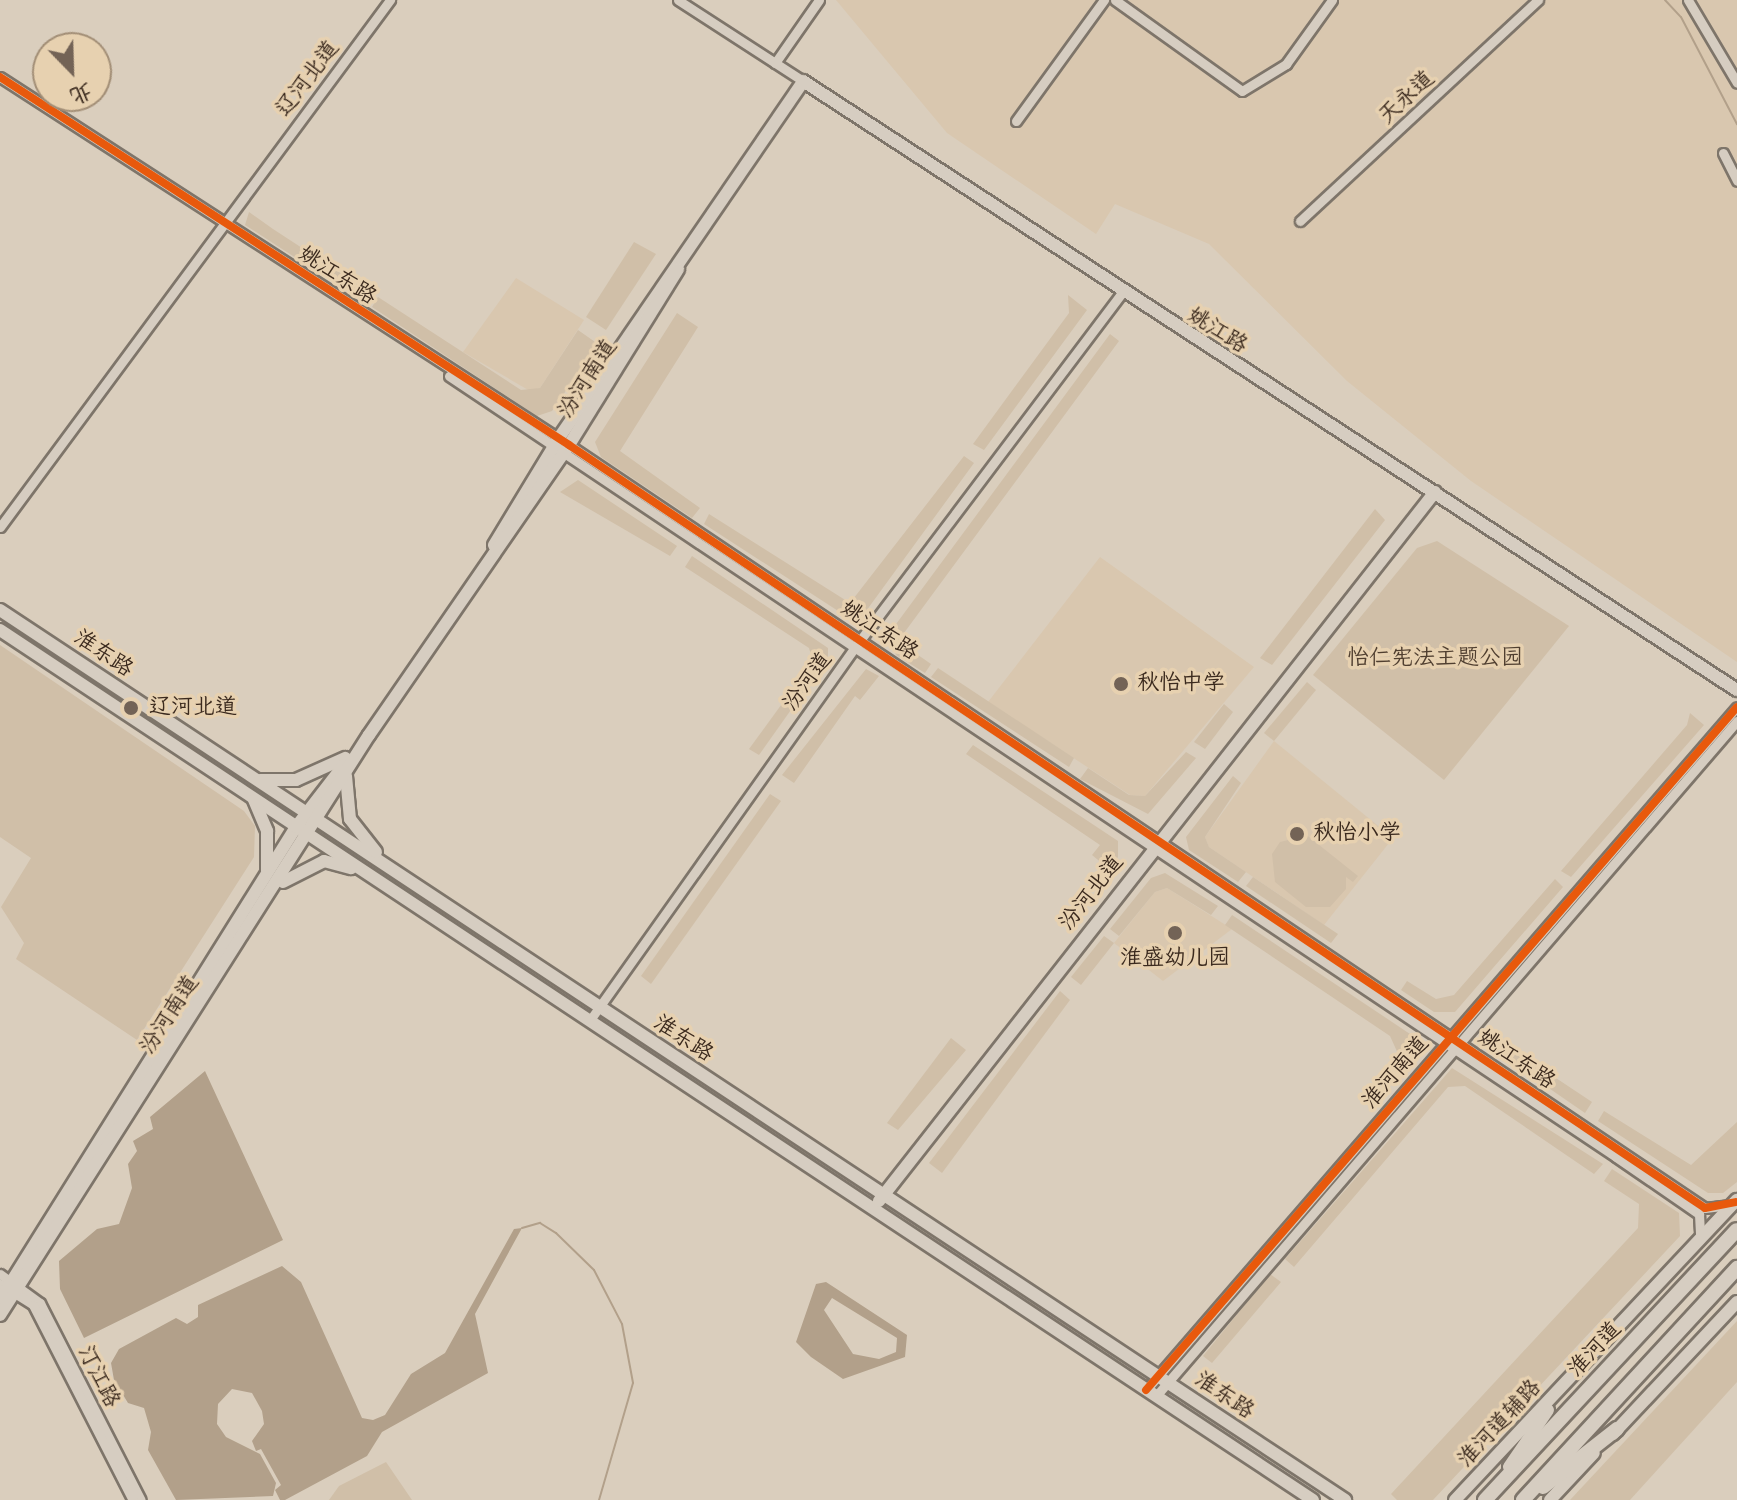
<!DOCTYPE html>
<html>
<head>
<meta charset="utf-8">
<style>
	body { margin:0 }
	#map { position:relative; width:1737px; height:1500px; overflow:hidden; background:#dacebd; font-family:Kalam,"LXGW WenKai TC",sans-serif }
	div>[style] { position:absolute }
	.built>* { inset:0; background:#d9c7af }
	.green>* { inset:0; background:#d0bfa8 }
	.water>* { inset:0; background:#b2a08a }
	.stream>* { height:2px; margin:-1px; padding:0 1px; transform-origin:1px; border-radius:1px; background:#b2a08a }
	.roads { filter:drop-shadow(2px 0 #7e756a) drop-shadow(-2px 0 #7e756a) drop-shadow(0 2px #7e756a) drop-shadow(0 -2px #7e756a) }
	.minor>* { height:9px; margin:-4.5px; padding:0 4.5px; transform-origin:4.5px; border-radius:4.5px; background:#d6cdc1 }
	.major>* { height:12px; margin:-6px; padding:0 6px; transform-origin:6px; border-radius:6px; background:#d6cdc1 }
	.highway>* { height:14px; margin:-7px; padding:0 7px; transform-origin:7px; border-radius:7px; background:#d6cdc1 }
	.cycleway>* { height:8px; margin:-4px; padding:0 4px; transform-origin:4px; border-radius:4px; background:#e8590c }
	.dots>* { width:22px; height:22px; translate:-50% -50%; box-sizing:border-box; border:4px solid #e7d1b0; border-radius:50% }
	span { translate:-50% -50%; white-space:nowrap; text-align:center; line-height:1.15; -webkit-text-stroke:7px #e7d1b0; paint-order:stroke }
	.street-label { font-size:22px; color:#3b2a1e }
	.park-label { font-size:22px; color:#503f30 }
	.poi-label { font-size:22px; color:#3b2a1e }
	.left { translate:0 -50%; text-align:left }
	.north { position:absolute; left:32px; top:32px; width:80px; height:80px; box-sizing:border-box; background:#e7d1b0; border:2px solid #a28e76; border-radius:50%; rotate:157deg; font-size:22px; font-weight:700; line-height:32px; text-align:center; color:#3b2a1e }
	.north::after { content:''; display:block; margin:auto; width:28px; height:36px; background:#736356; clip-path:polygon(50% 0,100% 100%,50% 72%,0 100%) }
</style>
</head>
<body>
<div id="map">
	<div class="built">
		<div style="clip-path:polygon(836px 0,1737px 0,1737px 662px,1471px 481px,1347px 381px,1209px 244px,1115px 204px,1096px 234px,947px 133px)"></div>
		<div style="clip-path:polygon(516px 278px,584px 320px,540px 388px,530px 391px,463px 352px)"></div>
		<div style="clip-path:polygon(1100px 557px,1254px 667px,1145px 796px,1130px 795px,988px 702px)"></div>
		<div style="clip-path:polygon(1274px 741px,1393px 838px,1324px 925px,1209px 847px,1205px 837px)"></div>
		<div style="clip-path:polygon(1167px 888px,1232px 929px,1163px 981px,1114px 943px,1155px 892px)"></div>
	</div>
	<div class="green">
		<div style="clip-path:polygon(249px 212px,273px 229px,371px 293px,364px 302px,245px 225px)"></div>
		<div style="clip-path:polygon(634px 242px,656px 254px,606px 330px,586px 317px)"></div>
		<div style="clip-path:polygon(1068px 295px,1087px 310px,984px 450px,973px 444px,1069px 313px)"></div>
		<div style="clip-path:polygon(378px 297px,521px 390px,540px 388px,578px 330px,598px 344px,552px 411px,537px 416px,372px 307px)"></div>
		<div style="clip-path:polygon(677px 313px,698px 327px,620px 451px,700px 508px,692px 518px,601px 457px,595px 442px)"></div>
		<div style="clip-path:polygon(1110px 334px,1119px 341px,904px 633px,908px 648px,931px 664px,925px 673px,896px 655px,888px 635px)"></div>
		<div style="clip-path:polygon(964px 456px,974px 463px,861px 618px,852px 620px,704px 524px,709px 514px,850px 603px)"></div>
		<div style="clip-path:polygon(578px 480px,677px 546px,670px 556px,560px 492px)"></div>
		<div style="clip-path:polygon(1375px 509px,1385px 520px,1272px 665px,1260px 658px)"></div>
		<div style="clip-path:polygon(1437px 541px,1569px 626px,1444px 780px,1313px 675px,1417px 548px)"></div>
		<div style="clip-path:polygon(692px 556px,828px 648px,828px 663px,801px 697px,792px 690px,813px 662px,809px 648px,685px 567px)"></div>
		<div style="clip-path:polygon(0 645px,244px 811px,255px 826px,254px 857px,137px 1040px,16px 959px,24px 943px,1px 907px,31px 858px,0 837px)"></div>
		<div style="clip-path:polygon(938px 668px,1074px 758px,1069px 767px,931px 677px)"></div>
		<div style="clip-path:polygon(866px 669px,879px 676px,860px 700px,855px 696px,794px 783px,782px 775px)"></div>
		<div style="clip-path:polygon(1307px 682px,1316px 690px,1274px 741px,1264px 733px)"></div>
		<div style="clip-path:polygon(784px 701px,793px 707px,759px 755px,749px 749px)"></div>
		<div style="clip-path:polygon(1224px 704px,1233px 712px,1205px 749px,1194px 742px)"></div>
		<div style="clip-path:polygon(1690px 713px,1704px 725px,1571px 877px,1561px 871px,1687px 725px)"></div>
		<div style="clip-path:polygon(973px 745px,1118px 841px,1118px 857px,1109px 869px,1092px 855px,1100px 845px,966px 754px)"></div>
		<div style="clip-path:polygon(1186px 752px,1196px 758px,1148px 814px,1080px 779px,1088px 768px,1129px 795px,1145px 796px)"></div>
		<div style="clip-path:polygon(1233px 776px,1241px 783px,1205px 837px,1209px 847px,1246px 872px,1238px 882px,1189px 850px,1186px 837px)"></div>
		<div style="clip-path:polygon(770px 794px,781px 801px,651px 984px,641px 976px)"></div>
		<div style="clip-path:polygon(1294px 825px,1358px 876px,1353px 882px,1346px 877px,1346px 889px,1330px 907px,1306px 907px,1275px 882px,1272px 854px,1280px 842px,1296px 838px,1289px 832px)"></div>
		<div style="clip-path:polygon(1165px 873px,1218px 906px,1211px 915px,1167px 888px,1155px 892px,1119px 936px,1110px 929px,1151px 878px)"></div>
		<div style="clip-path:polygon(1253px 877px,1338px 934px,1331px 943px,1246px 886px)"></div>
		<div style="clip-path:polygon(1555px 879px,1563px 887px,1455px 1012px,1434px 1012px,1401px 990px,1407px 981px,1436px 999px,1454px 995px)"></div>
		<div style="clip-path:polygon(1232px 915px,1416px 1038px,1417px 1050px,1402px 1073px,1393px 1066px,1400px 1058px,1390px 1036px,1225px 925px)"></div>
		<div style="clip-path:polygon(1104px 936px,1114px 943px,1081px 985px,1071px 977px)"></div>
		<div style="clip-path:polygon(1060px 991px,1070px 1000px,942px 1173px,929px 1163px)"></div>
		<div style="clip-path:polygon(1484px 1030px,1592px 1102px,1585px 1113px,1486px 1045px)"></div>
		<div style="clip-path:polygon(951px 1038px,966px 1050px,898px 1130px,887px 1123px)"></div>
		<div style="clip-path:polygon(1452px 1068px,1603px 1164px,1594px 1174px,1465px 1086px,1448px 1087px,1294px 1267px,1285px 1259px)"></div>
		<div style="clip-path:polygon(1604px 1111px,1691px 1165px,1737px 1122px,1737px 1182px,1723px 1193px,1708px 1193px,1598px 1121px)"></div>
		<div style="clip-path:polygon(1612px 1169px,1679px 1213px,1680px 1236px,1433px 1500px,1397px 1500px,1391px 1494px,1638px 1228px,1639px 1204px,1604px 1181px)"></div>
		<div style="clip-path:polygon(1270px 1274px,1281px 1282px,1212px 1363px,1203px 1356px)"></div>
		<div style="clip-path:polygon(1737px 1321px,1737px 1382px,1630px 1500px,1570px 1500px)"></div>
		<div style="clip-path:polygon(386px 1462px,412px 1500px,329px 1500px,339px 1486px)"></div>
	</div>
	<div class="water">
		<div style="clip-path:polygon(205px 1071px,283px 1240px,84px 1338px,60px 1289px,59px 1261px,97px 1229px,119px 1224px,132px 1188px,128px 1164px,137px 1151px,133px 1141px,153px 1129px,150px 1117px)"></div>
		<div style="clip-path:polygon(522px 1228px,475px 1314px,488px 1373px,382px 1432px,367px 1456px,285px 1500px,280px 1500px,275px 1490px,281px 1485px,261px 1449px,256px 1451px,252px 1441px,264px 1424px,262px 1411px,252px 1393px,232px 1389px,218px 1404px,217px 1424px,226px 1437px,260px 1454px,276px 1483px,273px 1496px,176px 1500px,148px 1450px,151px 1432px,144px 1408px,128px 1403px,114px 1380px,111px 1363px,119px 1349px,176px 1318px,187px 1324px,198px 1317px,198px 1305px,282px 1266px,301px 1282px,362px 1418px,373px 1420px,385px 1415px,411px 1374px,445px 1353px,514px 1229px)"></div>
		<div style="clip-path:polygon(evenodd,826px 1282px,907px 1335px,905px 1357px,843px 1379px,811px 1357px,796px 1342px,816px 1284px,826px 1282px,832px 1298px,897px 1338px,896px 1352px,879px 1359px,853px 1354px,824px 1310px,832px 1298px)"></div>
	</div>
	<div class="stream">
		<div style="left:1665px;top:0;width:23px;rotate:47deg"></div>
		<div style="left:1681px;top:17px;width:121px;rotate:62.4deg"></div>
		<div style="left:522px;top:1228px;width:19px;rotate:-16deg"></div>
		<div style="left:540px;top:1223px;width:19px;rotate:32deg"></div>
		<div style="left:556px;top:1233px;width:53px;rotate:44.2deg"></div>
		<div style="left:594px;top:1270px;width:61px;rotate:62.6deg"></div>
		<div style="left:622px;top:1324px;width:60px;rotate:79.4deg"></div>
		<div style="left:633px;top:1383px;width:122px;rotate:106.2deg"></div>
	</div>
	<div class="roads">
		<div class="minor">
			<div style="left:678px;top:0;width:149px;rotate:32.9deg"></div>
			<div style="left:1115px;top:0;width:156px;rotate:35.6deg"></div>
			<div style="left:1242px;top:91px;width:52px;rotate:-31.5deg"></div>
			<div style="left:1286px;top:64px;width:79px;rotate:-54.3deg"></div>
			<div style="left:1688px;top:0;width:96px;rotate:59.4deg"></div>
			<div style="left:775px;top:63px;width:77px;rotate:-55.1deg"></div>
			<div style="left:0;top:77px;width:678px;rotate:32.89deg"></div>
			<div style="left:569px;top:445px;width:1368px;rotate:33.89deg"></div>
			<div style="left:1705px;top:1208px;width:25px;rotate:-7deg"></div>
			<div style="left:1016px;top:121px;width:150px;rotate:-54deg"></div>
			<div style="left:1723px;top:153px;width:31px;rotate:63deg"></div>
			<div style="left:1300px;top:221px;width:325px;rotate:-42.9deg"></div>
			<div style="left:449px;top:376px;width:1404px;rotate:33.79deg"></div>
			<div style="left:1616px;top:1157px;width:101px;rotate:34.5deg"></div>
			<div style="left:1699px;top:1214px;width:22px;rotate:87deg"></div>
			<div style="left:0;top:527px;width:656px;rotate:-53.5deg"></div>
			<div style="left:590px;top:1020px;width:458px;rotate:-54.6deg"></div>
			<div style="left:855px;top:647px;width:442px;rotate:-53deg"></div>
			<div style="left:0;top:1274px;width:49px;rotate:35.9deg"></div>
			<div style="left:40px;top:1303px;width:221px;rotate:62.9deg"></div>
			<div style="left:0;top:1284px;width:39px;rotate:32deg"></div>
			<div style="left:33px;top:1305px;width:219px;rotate:62.9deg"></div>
			<div style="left:1146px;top:1390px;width:903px;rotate:-49.13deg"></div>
			<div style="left:1156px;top:1396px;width:891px;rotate:-49.28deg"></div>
		</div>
		<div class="major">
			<div style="left:494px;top:545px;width:125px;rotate:-58.7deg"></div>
			<div style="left:559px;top:438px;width:432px;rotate:-55.6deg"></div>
			<div style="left:803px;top:81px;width:1115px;rotate:33.11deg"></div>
			<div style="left:0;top:610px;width:1613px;rotate:33.49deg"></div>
			<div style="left:0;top:630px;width:1575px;rotate:33.53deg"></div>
			<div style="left:346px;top:776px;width:43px;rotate:84.7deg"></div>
			<div style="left:350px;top:819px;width:42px;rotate:51.8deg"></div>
			<div style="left:260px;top:780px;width:36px"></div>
			<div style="left:296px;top:780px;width:54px;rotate:-24.2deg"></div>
			<div style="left:254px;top:800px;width:34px;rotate:67deg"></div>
			<div style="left:267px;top:831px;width:40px;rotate:90deg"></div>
			<div style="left:283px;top:882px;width:46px;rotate:-27.1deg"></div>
			<div style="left:324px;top:861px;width:28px;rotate:15deg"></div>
			<div style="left:879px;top:1201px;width:901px;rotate:-51.9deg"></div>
			<div style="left:0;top:1300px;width:558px;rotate:-57.96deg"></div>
			<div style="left:296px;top:827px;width:78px;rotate:-52.3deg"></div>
			<div style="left:0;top:1315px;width:687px;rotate:-57.54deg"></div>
			<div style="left:369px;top:735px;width:352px;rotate:-55.4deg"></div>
			<div style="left:569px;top:445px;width:207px;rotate:-58.2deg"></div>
			<div style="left:1613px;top:1434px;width:181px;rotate:-46.8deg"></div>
			<div style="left:1509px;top:1467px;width:69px;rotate:-55.6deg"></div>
			<div style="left:1455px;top:1500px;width:412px;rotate:-46.8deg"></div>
			<div style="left:1550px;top:1500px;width:64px;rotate:-46.9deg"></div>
		</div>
		<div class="highway">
			<div style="left:1543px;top:1487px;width:94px;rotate:-38.1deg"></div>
			<div style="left:1485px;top:1500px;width:369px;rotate:-47deg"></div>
			<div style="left:1523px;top:1500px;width:316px;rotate:-47.3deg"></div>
		</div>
	</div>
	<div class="cycleway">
		<div style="left:0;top:77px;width:678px;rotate:32.89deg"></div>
		<div style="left:569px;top:445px;width:1368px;rotate:33.89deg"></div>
		<div style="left:1705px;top:1208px;width:31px;rotate:-11deg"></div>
		<div style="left:1146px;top:1390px;width:903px;rotate:-49.13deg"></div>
	</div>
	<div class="dots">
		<div style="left:1121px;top:684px;background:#736356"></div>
		<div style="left:131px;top:708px;background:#736356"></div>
		<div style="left:1297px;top:834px;background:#736356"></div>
		<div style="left:1175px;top:933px;background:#736356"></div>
	</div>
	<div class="street-label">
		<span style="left:308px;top:79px;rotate:-53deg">辽河北道</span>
		<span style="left:1407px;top:98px;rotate:-43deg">天永道</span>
		<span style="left:337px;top:276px;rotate:33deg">姚江东路</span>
		<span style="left:1217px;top:331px;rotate:32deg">姚江路</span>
		<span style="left:588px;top:379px;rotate:-57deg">汾河南道</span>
		<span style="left:879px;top:631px;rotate:34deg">姚江东路</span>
		<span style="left:103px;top:654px;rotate:34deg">淮东路</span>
		<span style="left:808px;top:682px;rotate:-54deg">汾河道</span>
		<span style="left:1092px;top:893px;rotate:-52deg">汾河北道</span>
		<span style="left:170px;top:1015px;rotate:-57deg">汾河南道</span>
		<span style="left:683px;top:1039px;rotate:33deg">淮东路</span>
		<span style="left:1516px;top:1060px;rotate:34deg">姚江东路</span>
		<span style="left:1396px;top:1073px;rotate:-49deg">淮河南道</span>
		<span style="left:1595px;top:1350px;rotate:-47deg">淮河道</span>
		<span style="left:98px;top:1377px;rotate:63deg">汀江路</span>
		<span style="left:1224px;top:1396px;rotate:34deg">淮东路</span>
		<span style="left:1500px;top:1424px;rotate:-47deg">淮河道辅路</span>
	</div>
	<div class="park-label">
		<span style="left:1435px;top:659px">怡仁宪法主题公园</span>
	</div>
	<div class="poi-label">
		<span class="left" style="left:1137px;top:684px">秋怡中学</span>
		<span class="left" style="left:149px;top:708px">辽河北道</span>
		<span class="left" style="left:1313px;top:834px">秋怡小学</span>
		<span style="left:1175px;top:959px">淮盛幼儿园</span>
	</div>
	<div class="north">北</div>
</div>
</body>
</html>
